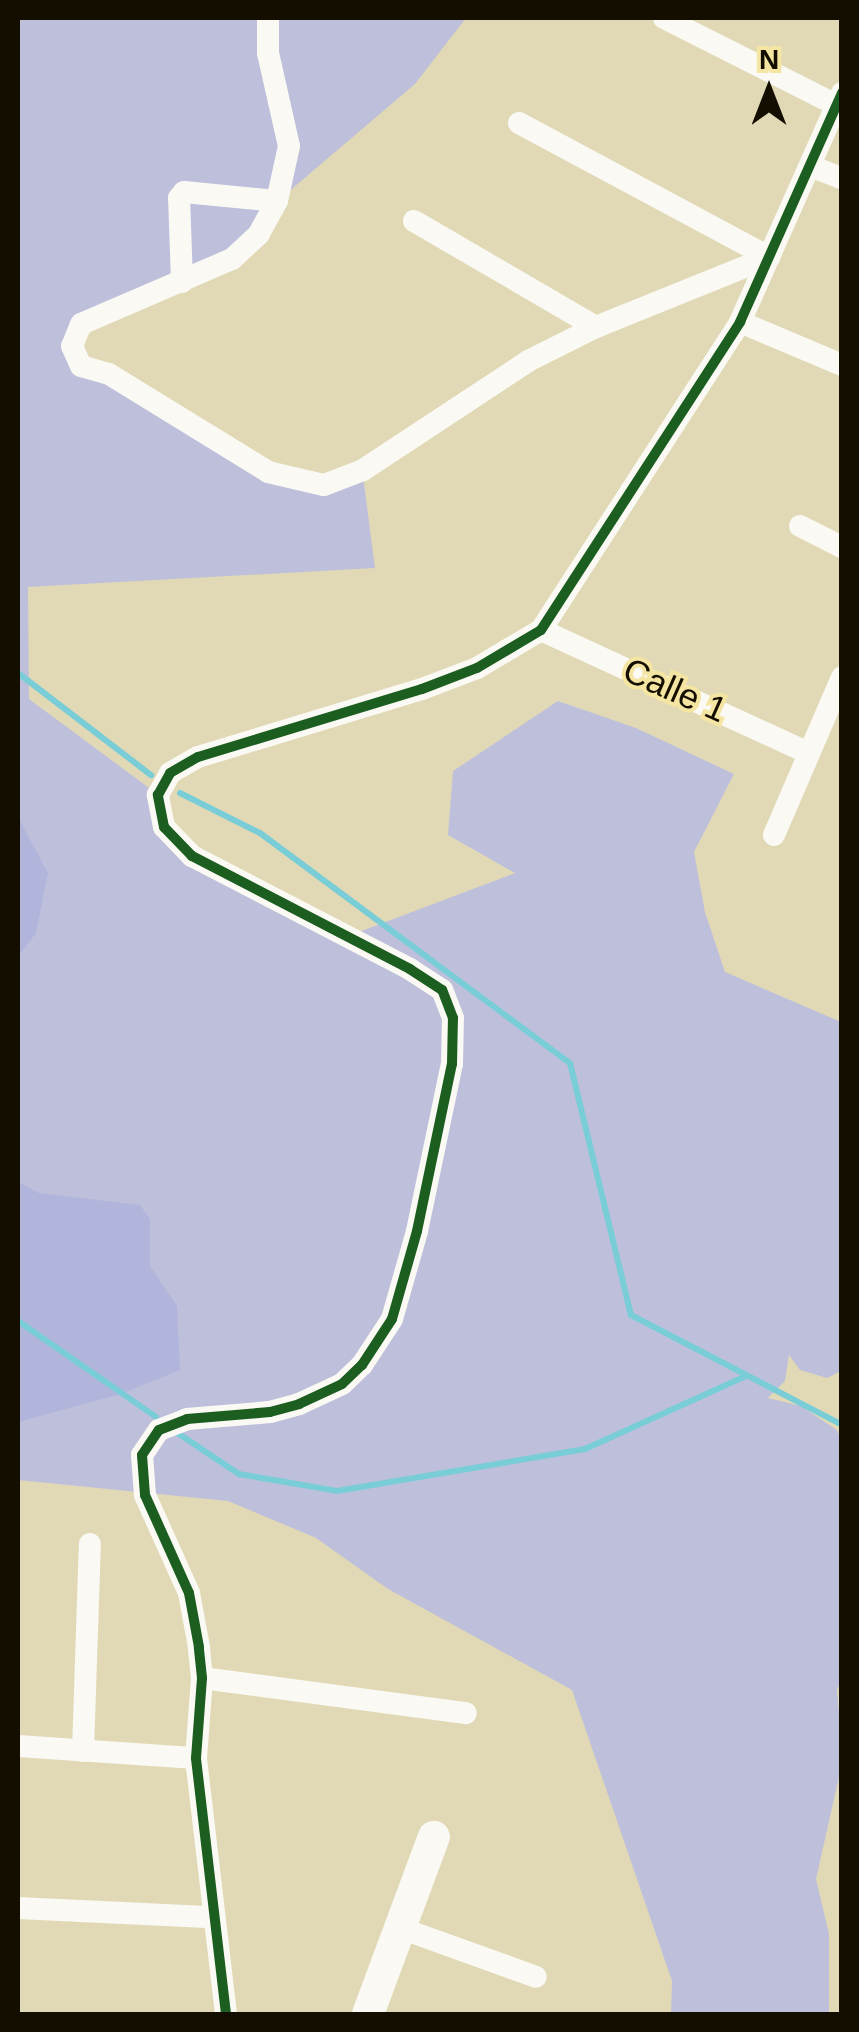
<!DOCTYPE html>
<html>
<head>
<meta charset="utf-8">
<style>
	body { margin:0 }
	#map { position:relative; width:859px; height:2032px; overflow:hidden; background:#e1d9b5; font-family:Helvetica,sans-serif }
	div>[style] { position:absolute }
	.green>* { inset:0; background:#bec0db }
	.forest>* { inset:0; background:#b2b5db }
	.stream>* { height:6px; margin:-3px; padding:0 3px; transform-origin:3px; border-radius:3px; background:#79cdd7 }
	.street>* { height:22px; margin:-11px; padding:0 11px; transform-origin:11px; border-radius:11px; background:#faf9f4 }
	.secondary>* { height:32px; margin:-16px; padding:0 16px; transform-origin:16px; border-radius:16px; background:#faf9f4 }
	.cycleway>* { height:10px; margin:-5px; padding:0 5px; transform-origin:5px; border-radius:5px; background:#1b5e20 }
	span { translate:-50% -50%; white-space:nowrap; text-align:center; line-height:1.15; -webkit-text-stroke:8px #f4e5a2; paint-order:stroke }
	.street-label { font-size:35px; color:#140e00 }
	.frame { position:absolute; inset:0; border:20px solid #140e00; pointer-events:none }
	.north { position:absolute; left:719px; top:40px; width:100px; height:100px; -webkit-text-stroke:8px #f4e5a2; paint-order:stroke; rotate:0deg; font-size:28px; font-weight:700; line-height:40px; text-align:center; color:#140e00 }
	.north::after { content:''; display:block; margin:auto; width:35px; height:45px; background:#140e00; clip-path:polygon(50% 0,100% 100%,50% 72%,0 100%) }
</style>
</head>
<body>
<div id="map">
	<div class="green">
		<div style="clip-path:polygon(18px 18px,466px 18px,415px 84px,280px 199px,261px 233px,83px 324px,82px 364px,272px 464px,324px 483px,362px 468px,375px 568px,28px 587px,29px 699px,160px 796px,166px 827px,193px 855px,351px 935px,515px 873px,448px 835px,453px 771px,558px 701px,636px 728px,734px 774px,694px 852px,705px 912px,725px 972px,841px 1022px,841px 1371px,827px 1378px,800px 1370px,789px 1355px,785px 1381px,768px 1398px,801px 1406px,837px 1430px,841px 1439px,842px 1681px,837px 1689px,841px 1737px,839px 1777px,816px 1879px,829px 1934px,829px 2014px,671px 2014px,672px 1981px,572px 1690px,388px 1589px,316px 1538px,228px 1501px,18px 1480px)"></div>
	</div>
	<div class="forest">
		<div style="clip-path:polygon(18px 817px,48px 873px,36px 933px,18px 957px)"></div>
		<div style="clip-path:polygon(18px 1182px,39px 1193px,140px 1205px,150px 1219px,150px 1266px,177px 1306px,180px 1370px,121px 1394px,18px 1422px)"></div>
	</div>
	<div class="stream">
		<div style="left:18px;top:673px;width:168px;rotate:37.5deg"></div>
		<div style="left:180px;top:793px;width:89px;rotate:26.6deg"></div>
		<div style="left:260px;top:833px;width:386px;rotate:36.6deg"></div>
		<div style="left:570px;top:1063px;width:259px;rotate:76.4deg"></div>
		<div style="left:631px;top:1315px;width:238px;rotate:27.5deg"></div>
		<div style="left:18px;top:1321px;width:168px;rotate:34.8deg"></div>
		<div style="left:176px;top:1432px;width:76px;rotate:33.7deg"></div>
		<div style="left:239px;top:1474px;width:99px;rotate:9.8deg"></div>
		<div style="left:337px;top:1491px;width:252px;rotate:-9.6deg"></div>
		<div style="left:585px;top:1449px;width:175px;rotate:-24.4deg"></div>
	</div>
	<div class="street">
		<div style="left:268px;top:18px;width:35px;rotate:90deg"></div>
		<div style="left:268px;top:53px;width:95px;rotate:77.3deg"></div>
		<div style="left:289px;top:146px;width:56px;rotate:102.3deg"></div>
		<div style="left:277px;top:201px;width:38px;rotate:119deg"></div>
		<div style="left:259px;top:234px;width:37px;rotate:137deg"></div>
		<div style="left:232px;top:259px;width:164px;rotate:156.7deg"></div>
		<div style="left:81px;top:324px;width:24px;rotate:112deg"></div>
		<div style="left:72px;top:346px;width:22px;rotate:66deg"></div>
		<div style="left:81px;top:366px;width:29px;rotate:16deg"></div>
		<div style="left:109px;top:374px;width:187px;rotate:31.6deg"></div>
		<div style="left:268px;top:472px;width:57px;rotate:13.1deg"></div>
		<div style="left:324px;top:485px;width:42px;rotate:-21deg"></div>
		<div style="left:363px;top:470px;width:198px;rotate:-33.4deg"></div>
		<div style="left:528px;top:361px;width:76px;rotate:-26.6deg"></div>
		<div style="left:596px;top:327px;width:187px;rotate:-22deg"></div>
		<div style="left:664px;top:18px;width:193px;rotate:26.8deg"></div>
		<div style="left:519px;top:123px;width:284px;rotate:28.2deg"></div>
		<div style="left:810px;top:166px;width:34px;rotate:21deg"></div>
		<div style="left:414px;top:221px;width:211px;rotate:30.2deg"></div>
		<div style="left:182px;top:282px;width:84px;rotate:-92deg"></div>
		<div style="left:179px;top:198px;width:8px;rotate:-50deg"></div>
		<div style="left:184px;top:192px;width:93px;rotate:5.5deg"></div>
		<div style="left:740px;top:322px;width:111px;rotate:22.9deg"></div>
		<div style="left:800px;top:526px;width:47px;rotate:26.6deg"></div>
		<div style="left:541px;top:630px;width:295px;rotate:24.7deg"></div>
		<div style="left:774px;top:835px;width:172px;rotate:-66.7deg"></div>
		<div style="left:202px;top:1678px;width:266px;rotate:7.6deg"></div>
		<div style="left:18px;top:1746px;width:178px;rotate:3.9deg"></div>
		<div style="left:83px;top:1751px;width:207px;rotate:-88.1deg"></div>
		<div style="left:18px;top:1908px;width:194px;rotate:2.7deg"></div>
		<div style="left:403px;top:1929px;width:141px;rotate:19.8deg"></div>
		<div style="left:226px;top:2014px;width:258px;rotate:-96.7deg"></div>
		<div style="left:196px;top:1758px;width:80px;rotate:-85.7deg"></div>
		<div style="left:202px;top:1678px;width:31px;rotate:-96deg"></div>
		<div style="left:199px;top:1647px;width:55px;rotate:-100.5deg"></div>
		<div style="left:189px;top:1593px;width:107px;rotate:-114.2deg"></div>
		<div style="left:145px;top:1495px;width:40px;rotate:-94.3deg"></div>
		<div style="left:142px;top:1455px;width:30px;rotate:-56deg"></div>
		<div style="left:159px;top:1430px;width:30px;rotate:-21deg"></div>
		<div style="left:187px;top:1419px;width:83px;rotate:-4.8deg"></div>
		<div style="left:270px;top:1412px;width:30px;rotate:-15deg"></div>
		<div style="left:299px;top:1404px;width:47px;rotate:-24.9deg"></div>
		<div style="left:342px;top:1384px;width:28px;rotate:-44deg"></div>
		<div style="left:362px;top:1365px;width:55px;rotate:-56.9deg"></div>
		<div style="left:392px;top:1319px;width:91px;rotate:-74.1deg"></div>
		<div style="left:417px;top:1231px;width:171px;rotate:-78.2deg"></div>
		<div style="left:452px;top:1064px;width:46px;rotate:-88.8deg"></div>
		<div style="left:453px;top:1018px;width:30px;rotate:-111deg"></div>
		<div style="left:442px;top:990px;width:38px;rotate:-147deg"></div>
		<div style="left:410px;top:969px;width:246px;rotate:-152.6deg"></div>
		<div style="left:192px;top:856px;width:40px;rotate:-134deg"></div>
		<div style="left:164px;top:827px;width:33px;rotate:-101deg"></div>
		<div style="left:158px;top:795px;width:25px;rotate:-61deg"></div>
		<div style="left:170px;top:773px;width:32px;rotate:-30deg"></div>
		<div style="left:198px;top:757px;width:234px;rotate:-16.9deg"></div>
		<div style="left:422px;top:689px;width:59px;rotate:-20.9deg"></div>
		<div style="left:477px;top:668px;width:74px;rotate:-30.7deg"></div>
		<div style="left:541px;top:630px;width:367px;rotate:-57.1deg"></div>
		<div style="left:740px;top:322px;width:251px;rotate:-66deg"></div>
	</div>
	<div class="secondary">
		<div style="left:368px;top:2014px;width:189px;rotate:-69.6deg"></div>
	</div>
	<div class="cycleway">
		<div style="left:226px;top:2014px;width:258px;rotate:-96.7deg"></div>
		<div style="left:196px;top:1758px;width:80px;rotate:-85.7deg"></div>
		<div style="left:202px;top:1678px;width:31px;rotate:-96deg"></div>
		<div style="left:199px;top:1647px;width:55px;rotate:-100.5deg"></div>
		<div style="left:189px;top:1593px;width:107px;rotate:-114.2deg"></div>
		<div style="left:145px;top:1495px;width:40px;rotate:-94.3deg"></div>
		<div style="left:142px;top:1455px;width:30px;rotate:-56deg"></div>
		<div style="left:159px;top:1430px;width:30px;rotate:-21deg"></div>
		<div style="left:187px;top:1419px;width:83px;rotate:-4.8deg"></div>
		<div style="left:270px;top:1412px;width:30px;rotate:-15deg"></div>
		<div style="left:299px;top:1404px;width:47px;rotate:-24.9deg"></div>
		<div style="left:342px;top:1384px;width:28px;rotate:-44deg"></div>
		<div style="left:362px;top:1365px;width:55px;rotate:-56.9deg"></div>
		<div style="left:392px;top:1319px;width:91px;rotate:-74.1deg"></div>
		<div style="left:417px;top:1231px;width:171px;rotate:-78.2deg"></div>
		<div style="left:452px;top:1064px;width:46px;rotate:-88.8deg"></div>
		<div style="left:453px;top:1018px;width:30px;rotate:-111deg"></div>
		<div style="left:442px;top:990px;width:38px;rotate:-147deg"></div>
		<div style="left:410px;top:969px;width:246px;rotate:-152.6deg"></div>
		<div style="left:192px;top:856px;width:40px;rotate:-134deg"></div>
		<div style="left:164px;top:827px;width:33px;rotate:-101deg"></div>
		<div style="left:158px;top:795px;width:25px;rotate:-61deg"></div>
		<div style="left:170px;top:773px;width:32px;rotate:-30deg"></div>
		<div style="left:198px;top:757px;width:234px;rotate:-16.9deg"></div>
		<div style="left:422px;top:689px;width:59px;rotate:-20.9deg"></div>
		<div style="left:477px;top:668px;width:74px;rotate:-30.7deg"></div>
		<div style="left:541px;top:630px;width:367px;rotate:-57.1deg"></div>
		<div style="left:740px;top:322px;width:251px;rotate:-66deg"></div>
	</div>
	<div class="street-label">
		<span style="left:675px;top:690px;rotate:24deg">Calle 1</span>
	</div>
	<div class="frame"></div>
	<div class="north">N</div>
</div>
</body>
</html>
